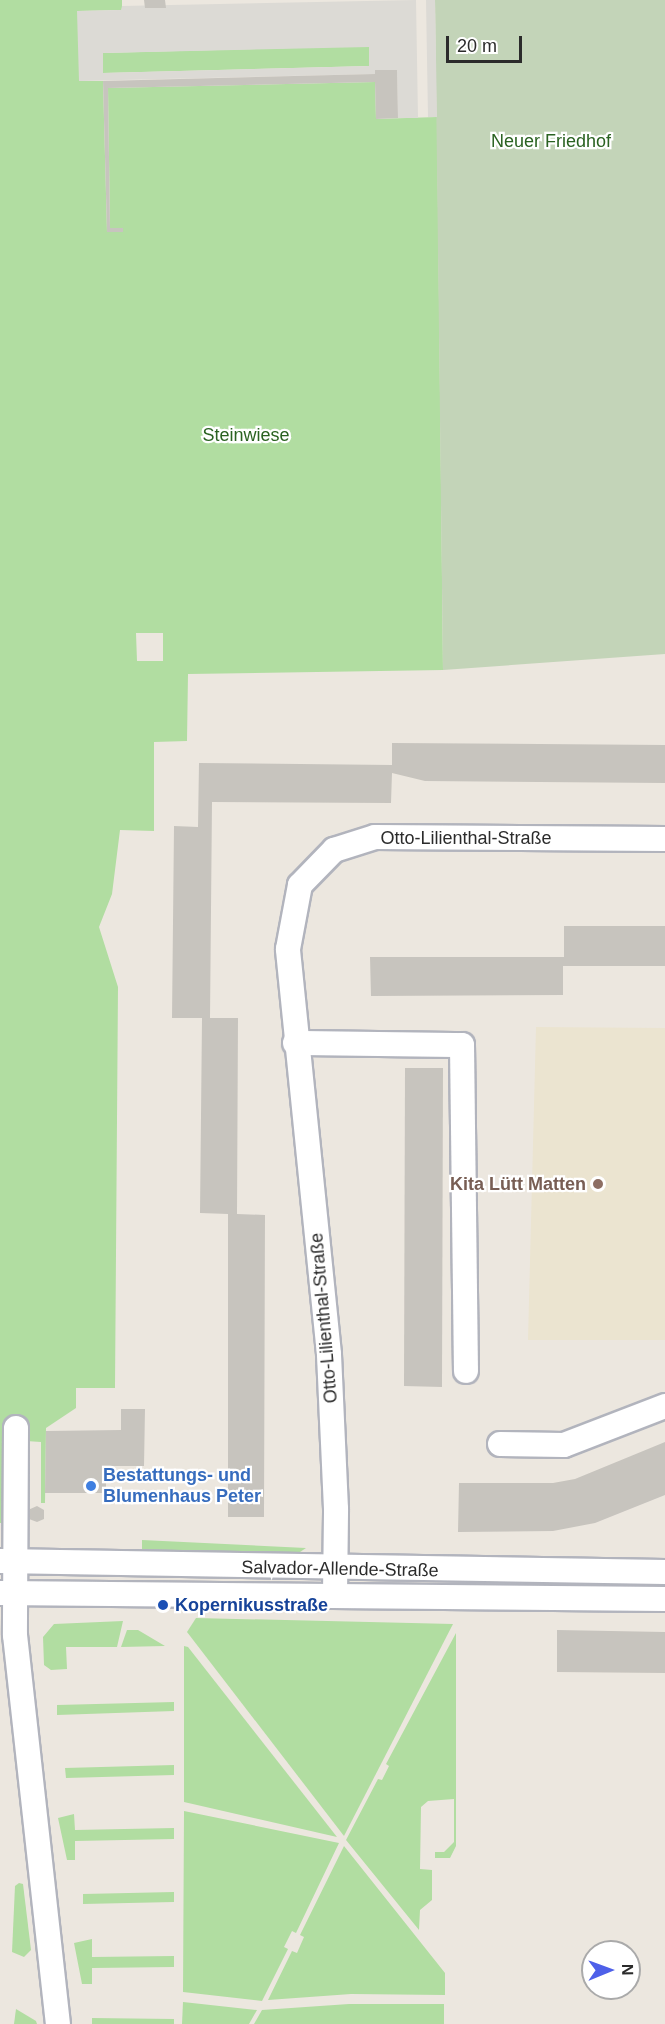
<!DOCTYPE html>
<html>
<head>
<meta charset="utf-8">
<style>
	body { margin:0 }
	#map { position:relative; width:665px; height:2024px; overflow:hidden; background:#ece7df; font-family:Arial,sans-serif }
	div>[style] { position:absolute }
	.education>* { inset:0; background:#ebe4d0 }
	.green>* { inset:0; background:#b1dda1 }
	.cemetery>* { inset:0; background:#c3d4b8 }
	.plaza>* { inset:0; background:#dcdad5 }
	.building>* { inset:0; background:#c7c4be }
	.roads { filter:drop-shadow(2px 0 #b2b4bd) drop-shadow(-2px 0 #b2b4bd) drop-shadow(0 2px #b2b4bd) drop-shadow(0 -2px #b2b4bd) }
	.minor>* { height:24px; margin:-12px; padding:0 12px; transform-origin:12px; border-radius:12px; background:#fff }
	.dots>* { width:16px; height:16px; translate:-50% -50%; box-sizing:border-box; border:3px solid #fff; border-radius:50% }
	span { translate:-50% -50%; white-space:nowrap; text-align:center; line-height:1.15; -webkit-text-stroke:4.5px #fff; paint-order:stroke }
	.park-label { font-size:18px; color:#2a6221 }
	.street-label { font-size:18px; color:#2b2b2b }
	.education-label { font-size:18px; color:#785e54; font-weight:700 }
	.right { translate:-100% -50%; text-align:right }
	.shop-label { font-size:18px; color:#366cbe; font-weight:700 }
	.left { translate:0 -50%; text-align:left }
	.transit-label { font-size:18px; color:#164399; font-weight:700 }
	.north { position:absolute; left:581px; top:1940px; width:60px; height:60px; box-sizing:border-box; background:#fff; border:2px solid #aaa; border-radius:50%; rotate:89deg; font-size:16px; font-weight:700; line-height:24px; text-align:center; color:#2b2b2b }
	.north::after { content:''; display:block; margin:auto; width:21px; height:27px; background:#4e60e9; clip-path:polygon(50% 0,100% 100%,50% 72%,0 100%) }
	.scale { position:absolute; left:446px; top:36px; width:76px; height:27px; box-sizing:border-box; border:3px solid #2b2b2b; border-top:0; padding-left:8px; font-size:18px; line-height:21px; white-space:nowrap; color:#2b2b2b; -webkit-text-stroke:4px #fff; paint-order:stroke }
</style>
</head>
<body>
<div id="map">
	<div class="education">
		<div style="clip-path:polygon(536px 1027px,665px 1028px,665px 1340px,528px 1340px)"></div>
	</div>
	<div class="green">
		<div style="clip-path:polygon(evenodd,0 0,122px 0,122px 10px,78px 11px,80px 81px,103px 81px,107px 232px,123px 231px,122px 228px,110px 228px,108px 88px,375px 82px,376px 119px,437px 117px,443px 670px,188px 674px,187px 741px,154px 742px,154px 831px,120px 830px,112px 894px,99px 927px,118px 987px,115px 1388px,76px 1388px,76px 1408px,46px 1428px,45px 1503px,41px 1503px,41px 1442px,26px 1441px,25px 1523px,0 1523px,0 0,136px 633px,163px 633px,163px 661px,137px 661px,136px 633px)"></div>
		<div style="clip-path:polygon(369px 46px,370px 66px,103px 73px,103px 53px)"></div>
		<div style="clip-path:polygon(142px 1540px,306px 1548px,300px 1552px,244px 1554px,142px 1552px)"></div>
		<div style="clip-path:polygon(196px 1618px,453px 1624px,344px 1836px,187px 1632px)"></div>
		<div style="clip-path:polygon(123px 1621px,117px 1647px,66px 1647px,67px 1669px,51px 1670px,44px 1665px,43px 1637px,54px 1624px)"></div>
		<div style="clip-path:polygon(127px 1630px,138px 1630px,165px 1646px,121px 1647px)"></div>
		<div style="clip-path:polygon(456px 1633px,456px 1846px,450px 1858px,435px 1858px,435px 1852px,444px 1852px,454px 1842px,454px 1799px,428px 1801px,421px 1807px,420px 1869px,432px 1870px,432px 1900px,420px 1910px,419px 1930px,346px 1840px,378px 1779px,382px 1780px,389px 1766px,386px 1764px)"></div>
		<div style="clip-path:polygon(184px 1646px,188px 1647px,337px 1837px,184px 1802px)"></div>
		<div style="clip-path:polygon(174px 1702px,174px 1711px,57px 1715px,57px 1705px)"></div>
		<div style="clip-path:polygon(174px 1765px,174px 1775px,66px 1778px,65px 1768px)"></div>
		<div style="clip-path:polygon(184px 1811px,339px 1843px,296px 1933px,292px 1931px,284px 1947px,288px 1949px,262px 2001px,183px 1992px)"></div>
		<div style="clip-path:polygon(74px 1814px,75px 1830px,174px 1828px,174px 1839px,75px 1841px,75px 1860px,67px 1860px,58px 1818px)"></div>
		<div style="clip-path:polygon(344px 1846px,445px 1973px,445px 1995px,351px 1994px,268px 2000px,292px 1951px,297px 1953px,304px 1937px,300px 1935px)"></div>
		<div style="clip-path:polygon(19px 1883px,23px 1884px,31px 1950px,24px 1957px,12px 1952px,15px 1886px)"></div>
		<div style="clip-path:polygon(174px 1892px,174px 1902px,83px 1904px,83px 1894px)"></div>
		<div style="clip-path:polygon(92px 1939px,92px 1957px,174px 1956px,174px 1967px,92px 1968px,92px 1984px,82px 1984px,74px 1943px)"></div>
		<div style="clip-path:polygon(183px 2002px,257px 2010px,249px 2024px,182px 2024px)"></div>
		<div style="clip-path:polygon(349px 2004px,444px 2004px,444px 2024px,254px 2024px,262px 2010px)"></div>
		<div style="clip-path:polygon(16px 2009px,36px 2021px,37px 2024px,14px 2024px)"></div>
		<div style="clip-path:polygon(92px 2018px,174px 2019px,174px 2024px,92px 2024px)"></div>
	</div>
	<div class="cemetery">
		<div style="clip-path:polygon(435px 0,665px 0,665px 654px,443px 670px)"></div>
	</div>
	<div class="plaza">
		<div style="clip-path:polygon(evenodd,416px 0,418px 118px,398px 118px,397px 70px,376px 70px,375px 74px,79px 81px,77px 11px,121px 10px,122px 6px,416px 0,369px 47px,369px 66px,103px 73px,103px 53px,369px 47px)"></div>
		<div style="clip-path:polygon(426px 0,435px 0,437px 117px,428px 117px)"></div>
	</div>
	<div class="building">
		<div style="clip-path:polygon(144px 0,165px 0,166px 8px,145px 8px)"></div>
		<div style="clip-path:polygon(375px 70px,397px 70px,398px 118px,376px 119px,375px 82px,108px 88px,110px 228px,123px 228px,123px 232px,107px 232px,103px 81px,375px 74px)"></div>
		<div style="clip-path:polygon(392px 743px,665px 745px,665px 783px,425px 781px,392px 773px,391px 803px,212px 802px,210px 1018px,238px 1018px,237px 1214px,265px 1215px,264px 1517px,228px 1517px,228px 1214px,200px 1213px,202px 1018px,172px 1018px,174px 826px,198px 827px,199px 763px,392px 765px)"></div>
		<div style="clip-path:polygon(564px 926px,665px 926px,665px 966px,563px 966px,563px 995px,371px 996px,370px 957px,564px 957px)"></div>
		<div style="clip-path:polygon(405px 1068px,443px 1068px,442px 1387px,404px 1386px)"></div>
		<div style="clip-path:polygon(121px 1409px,145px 1409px,144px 1466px,106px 1466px,106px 1493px,45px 1493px,46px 1431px,121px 1430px)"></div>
		<div style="clip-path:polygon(665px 1442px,665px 1495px,595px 1523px,553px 1531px,458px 1532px,459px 1483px,553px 1483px,575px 1479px)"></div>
		<div style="clip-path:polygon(37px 1506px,44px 1510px,44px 1519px,37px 1522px,29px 1519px,28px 1510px)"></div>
		<div style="clip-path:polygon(557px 1630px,665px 1632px,665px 1673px,557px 1672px)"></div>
	</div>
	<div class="roads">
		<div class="minor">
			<div style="left:295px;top:1043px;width:167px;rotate:0.7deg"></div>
			<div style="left:462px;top:1045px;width:326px;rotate:89.3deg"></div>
			<div style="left:16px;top:1428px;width:207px;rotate:90.3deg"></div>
			<div style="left:15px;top:1635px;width:391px;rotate:83.7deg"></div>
			<div style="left:500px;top:1444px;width:64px;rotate:0.9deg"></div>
			<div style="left:564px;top:1445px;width:108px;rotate:-21.1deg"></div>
			<div style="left:0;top:1561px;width:665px;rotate:0.95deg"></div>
			<div style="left:0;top:1593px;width:665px;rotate:0.52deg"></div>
			<div style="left:335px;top:1595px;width:86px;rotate:-89.3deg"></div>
			<div style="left:336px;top:1509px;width:155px;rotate:-92.6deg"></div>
			<div style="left:329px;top:1354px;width:407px;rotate:-95.8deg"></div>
			<div style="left:288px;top:949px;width:65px;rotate:-79.4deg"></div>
			<div style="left:300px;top:885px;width:49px;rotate:-45.8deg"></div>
			<div style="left:334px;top:850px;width:43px;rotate:-17.6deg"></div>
			<div style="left:375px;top:837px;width:290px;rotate:0.4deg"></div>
		</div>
	</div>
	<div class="dots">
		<div style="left:598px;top:1184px;background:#8d6e63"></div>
		<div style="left:91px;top:1486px;background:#3f7fe0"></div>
		<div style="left:163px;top:1605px;background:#1a4fb4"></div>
	</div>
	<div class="park-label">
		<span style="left:551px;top:141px">Neuer Friedhof</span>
		<span style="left:246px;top:435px">Steinwiese</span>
	</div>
	<div class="street-label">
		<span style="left:466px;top:838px">Otto-Lilienthal-Straße</span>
		<span style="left:324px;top:1318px;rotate:-95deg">Otto-Lilienthal-Straße</span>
		<span style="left:340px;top:1569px;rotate:1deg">Salvador-Allende-Straße</span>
	</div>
	<div class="education-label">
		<span class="right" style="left:586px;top:1184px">Kita Lütt Matten</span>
	</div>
	<div class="shop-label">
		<span class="left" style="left:103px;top:1486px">Bestattungs- und<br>Blumenhaus Peter</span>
	</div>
	<div class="transit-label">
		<span class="left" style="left:175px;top:1605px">Kopernikusstraße</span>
	</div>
	<div class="north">N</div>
	<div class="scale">20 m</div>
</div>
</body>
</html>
